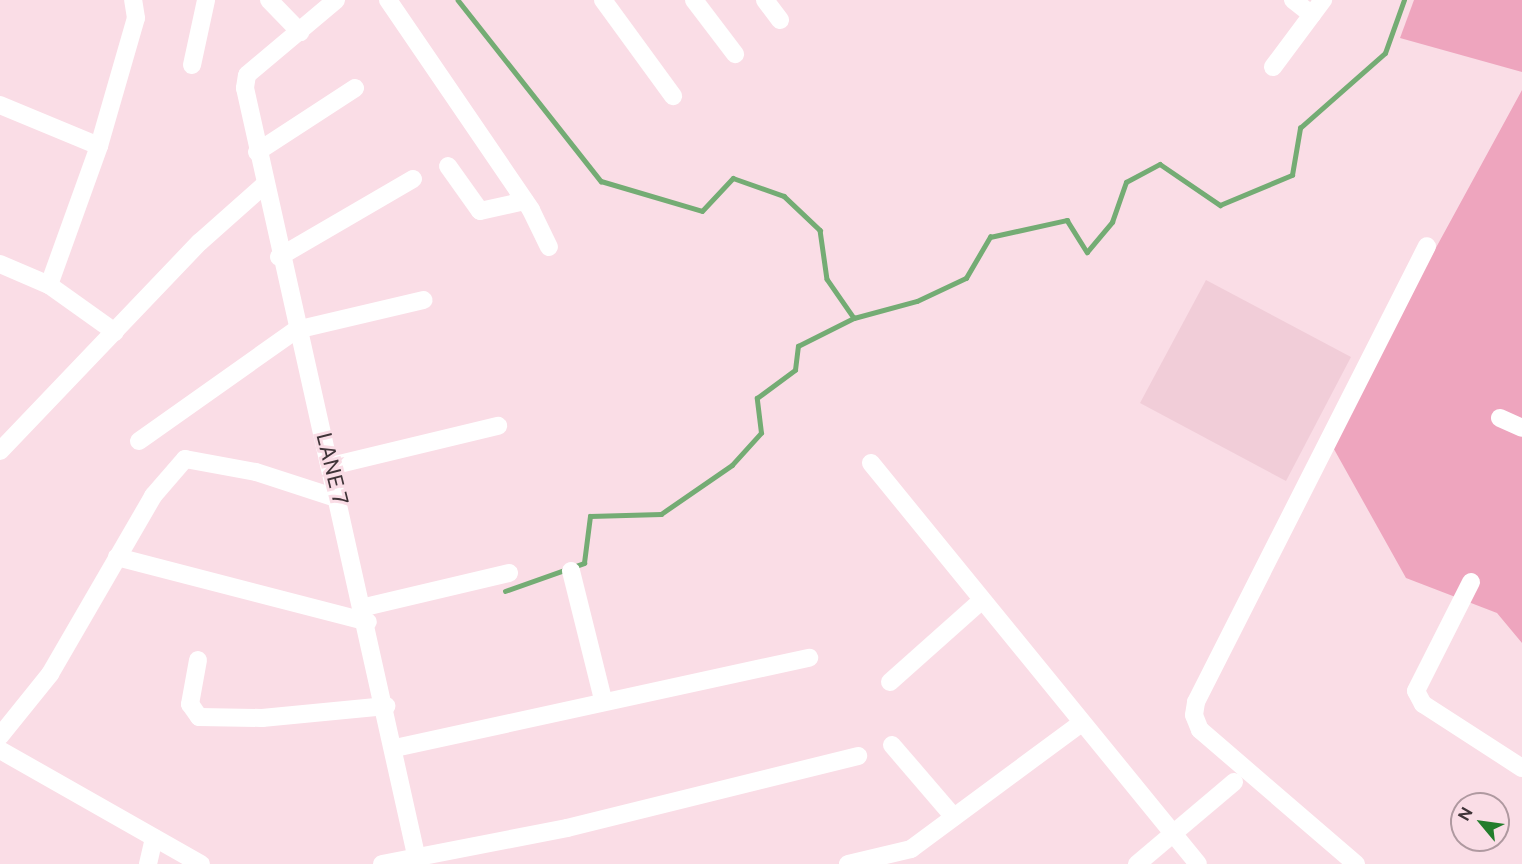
<!DOCTYPE html>
<html>
<head>
<meta charset="utf-8">
<style>
	body { margin:0 }
	#map { position:relative; width:1522px; height:864px; overflow:hidden; background:#fadde6; font-family:"Public Sans",sans-serif }
	div>[style] { position:absolute }
	.built>* { inset:0; background:#f1cdd8 }
	.green>* { inset:0; background:#eea5be }
	.stream>* { height:4.5px; margin:-2.25px; padding:0 2.25px; transform-origin:2.25px; border-radius:2.25px; background:#74ac74 }
	.minor>* { height:18px; margin:-9px; padding:0 9px; transform-origin:9px; border-radius:9px; background:#fff }
	span { translate:-50% -50%; white-space:nowrap; text-align:center; line-height:1.15; -webkit-text-stroke:6px #fadde6; paint-order:stroke }
	.street-label { font-size:21px; color:#3f3438 }
	.north { position:absolute; left:1450px; top:792px; width:60px; height:60px; box-sizing:border-box; background:#fadde6; border:2px solid #af99a0; border-radius:50%; rotate:299deg; font-size:16px; font-weight:700; line-height:24px; text-align:center; color:#3f3438 }
	.north::after { content:''; display:block; margin:auto; width:21px; height:27px; background:#237d2c; clip-path:polygon(50% 0,100% 100%,50% 72%,0 100%) }
</style>
</head>
<body>
<div id="map">
	<div class="built">
		<div style="clip-path:polygon(1206px 280px,1351px 357px,1286px 481px,1140px 403px)"></div>
	</div>
	<div class="green">
		<div style="clip-path:polygon(1414px 0,1522px 0,1522px 72px,1400px 38px)"></div>
		<div style="clip-path:polygon(1522px 90px,1522px 643px,1497px 613px,1406px 578px,1330px 442px)"></div>
	</div>
	<div class="stream">
		<div style="left:458px;top:0;width:231px;rotate:51.7deg"></div>
		<div style="left:601px;top:181px;width:105px;rotate:16.5deg"></div>
		<div style="left:702px;top:211px;width:45px;rotate:-46.8deg"></div>
		<div style="left:733px;top:178px;width:54px;rotate:19.4deg"></div>
		<div style="left:784px;top:196px;width:50px;rotate:43.4deg"></div>
		<div style="left:820px;top:230px;width:49px;rotate:81.9deg"></div>
		<div style="left:827px;top:279px;width:47px;rotate:55.3deg"></div>
		<div style="left:854px;top:318px;width:65px;rotate:-15.1deg"></div>
		<div style="left:917px;top:301px;width:54px;rotate:-25.1deg"></div>
		<div style="left:966px;top:278px;width:48px;rotate:-59.7deg"></div>
		<div style="left:990px;top:237px;width:79px;rotate:-12.4deg"></div>
		<div style="left:1067px;top:220px;width:38px;rotate:58deg"></div>
		<div style="left:1087px;top:252px;width:39px;rotate:-50deg"></div>
		<div style="left:1112px;top:222px;width:42px;rotate:-70.7deg"></div>
		<div style="left:1126px;top:182px;width:38px;rotate:-28deg"></div>
		<div style="left:1160px;top:164px;width:73px;rotate:34.3deg"></div>
		<div style="left:1220px;top:205px;width:78px;rotate:-22.6deg"></div>
		<div style="left:1292px;top:175px;width:48px;rotate:-80.3deg"></div>
		<div style="left:1300px;top:128px;width:113px;rotate:-41.4deg"></div>
		<div style="left:1385px;top:53px;width:56px;rotate:-70.3deg"></div>
		<div style="left:505px;top:591px;width:84px;rotate:-19.5deg"></div>
		<div style="left:584px;top:563px;width:47px;rotate:-82.7deg"></div>
		<div style="left:590px;top:516px;width:71px;rotate:-1.6deg"></div>
		<div style="left:661px;top:514px;width:86px;rotate:-34.6deg"></div>
		<div style="left:732px;top:465px;width:43px;rotate:-47.8deg"></div>
		<div style="left:761px;top:433px;width:35px;rotate:-97deg"></div>
		<div style="left:757px;top:398px;width:47px;rotate:-36.4deg"></div>
		<div style="left:795px;top:370px;width:24px;rotate:-83deg"></div>
		<div style="left:798px;top:346px;width:63px;rotate:-26.6deg"></div>
	</div>
	<div class="minor">
		<div style="left:269px;top:0;width:45px;rotate:45.9deg"></div>
		<div style="left:336px;top:0;width:116px;rotate:139.9deg"></div>
		<div style="left:247px;top:75px;width:13px;rotate:99deg"></div>
		<div style="left:245px;top:88px;width:795px;rotate:77.43deg"></div>
		<div style="left:388px;top:0;width:254px;rotate:55.7deg"></div>
		<div style="left:531px;top:210px;width:41px;rotate:64.1deg"></div>
		<div style="left:603px;top:0;width:119px;rotate:53.9deg"></div>
		<div style="left:694px;top:0;width:68px;rotate:52.8deg"></div>
		<div style="left:765px;top:0;width:25px;rotate:53deg"></div>
		<div style="left:1293px;top:0;width:24px;rotate:38deg"></div>
		<div style="left:192px;top:65px;width:66px;rotate:-77.8deg"></div>
		<div style="left:1273px;top:67px;width:84px;rotate:-53.3deg"></div>
		<div style="left:0;top:105px;width:107px;rotate:22.5deg"></div>
		<div style="left:257px;top:152px;width:117px;rotate:-33.1deg"></div>
		<div style="left:448px;top:166px;width:55px;rotate:54.6deg"></div>
		<div style="left:480px;top:211px;width:46px;rotate:-12.5deg"></div>
		<div style="left:279px;top:257px;width:155px;rotate:-30.2deg"></div>
		<div style="left:0;top:264px;width:53px;rotate:23.2deg"></div>
		<div style="left:49px;top:285px;width:81px;rotate:35.5deg"></div>
		<div style="left:49px;top:285px;width:148px;rotate:-70.2deg"></div>
		<div style="left:99px;top:146px;width:133px;rotate:-73.9deg"></div>
		<div style="left:136px;top:18px;width:18px;rotate:-99deg"></div>
		<div style="left:1500px;top:418px;width:24px;rotate:24deg"></div>
		<div style="left:139px;top:441px;width:192px;rotate:-35.3deg"></div>
		<div style="left:296px;top:330px;width:131px;rotate:-13.2deg"></div>
		<div style="left:0;top:451px;width:289px;rotate:-46.3deg"></div>
		<div style="left:200px;top:242px;width:84px;rotate:-41.6deg"></div>
		<div style="left:871px;top:463px;width:517px;rotate:50.8deg"></div>
		<div style="left:331px;top:466px;width:172px;rotate:-13.5deg"></div>
		<div style="left:117px;top:557px;width:259px;rotate:14.5deg"></div>
		<div style="left:571px;top:571px;width:132px;rotate:76deg"></div>
		<div style="left:1471px;top:582px;width:122px;rotate:116.8deg"></div>
		<div style="left:1416px;top:691px;width:15px;rotate:62deg"></div>
		<div style="left:1423px;top:704px;width:118px;rotate:32.9deg"></div>
		<div style="left:365px;top:607px;width:148px;rotate:-13.3deg"></div>
		<div style="left:198px;top:660px;width:45px;rotate:100.3deg"></div>
		<div style="left:190px;top:704px;width:16px;rotate:55deg"></div>
		<div style="left:199px;top:717px;width:63px;rotate:0.9deg"></div>
		<div style="left:262px;top:718px;width:125px;rotate:-5.5deg"></div>
		<div style="left:890px;top:682px;width:123px;rotate:-41.7deg"></div>
		<div style="left:0;top:736px;width:80px;rotate:-51.1deg"></div>
		<div style="left:50px;top:674px;width:206px;rotate:-59.9deg"></div>
		<div style="left:153px;top:496px;width:49px;rotate:-49.1deg"></div>
		<div style="left:185px;top:459px;width:72px;rotate:10.4deg"></div>
		<div style="left:256px;top:472px;width:87px;rotate:18deg"></div>
		<div style="left:892px;top:745px;width:95px;rotate:49.3deg"></div>
		<div style="left:395px;top:748px;width:424px;rotate:-12.3deg"></div>
		<div style="left:0;top:750px;width:231px;rotate:29.6deg"></div>
		<div style="left:148px;top:864px;width:27px;rotate:-77deg"></div>
		<div style="left:382px;top:864px;width:188px;rotate:-11deg"></div>
		<div style="left:567px;top:828px;width:300px;rotate:-13.9deg"></div>
		<div style="left:848px;top:864px;width:65px;rotate:-13.4deg"></div>
		<div style="left:911px;top:849px;width:212px;rotate:-36.5deg"></div>
		<div style="left:1137px;top:864px;width:127px;rotate:-40.2deg"></div>
		<div style="left:1356px;top:864px;width:206px;rotate:-139.3deg"></div>
		<div style="left:1200px;top:730px;width:16px;rotate:-112deg"></div>
		<div style="left:1194px;top:715px;width:13px;rotate:-81deg"></div>
		<div style="left:1196px;top:702px;width:511px;rotate:-63.13deg"></div>
	</div>
	<div class="street-label">
		<span style="left:332px;top:469px;rotate:76deg">LANE 7</span>
	</div>
	<div class="north">N</div>
</div>
</body>
</html>
